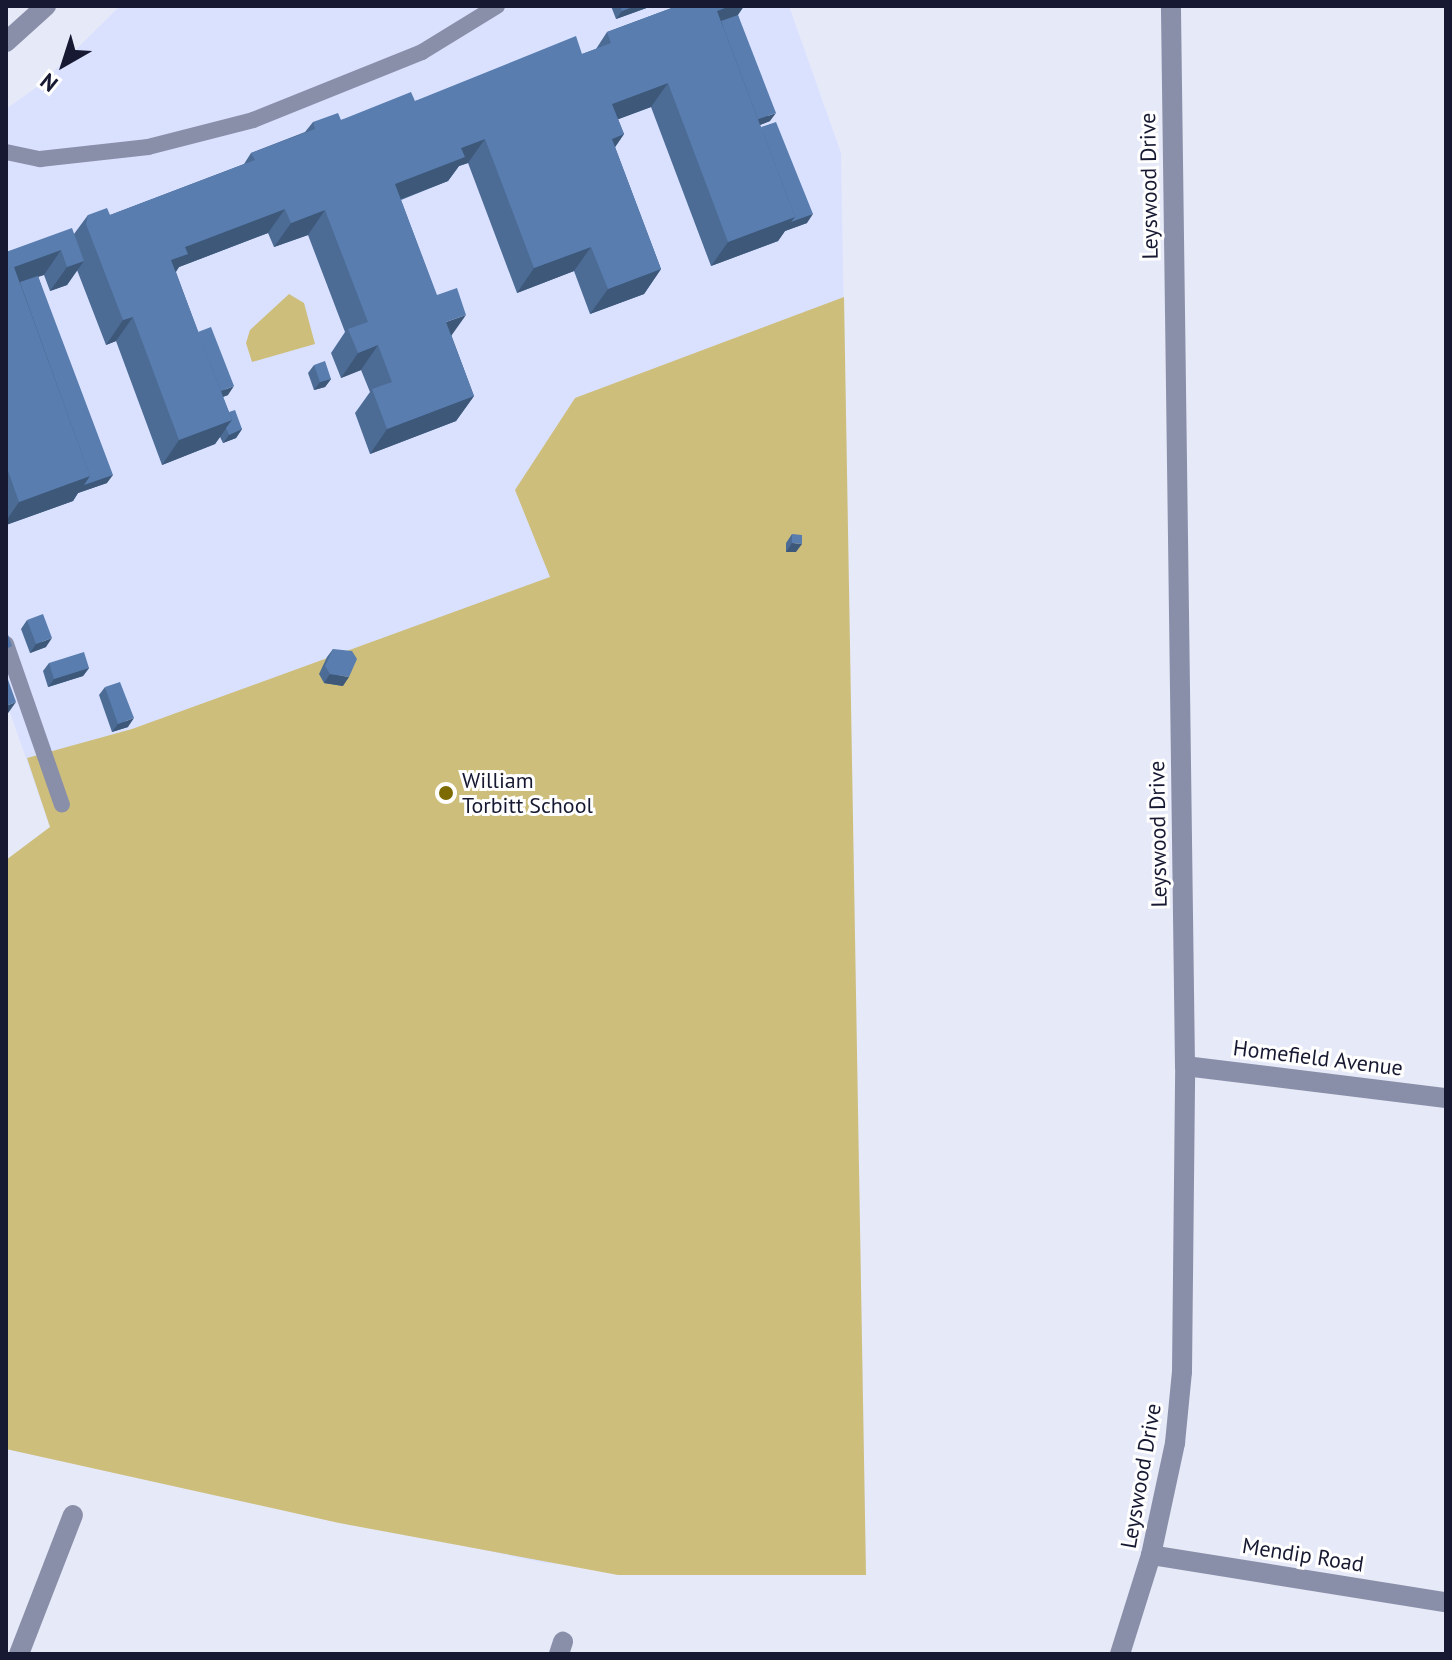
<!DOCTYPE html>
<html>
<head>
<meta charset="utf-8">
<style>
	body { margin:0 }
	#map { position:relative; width:1452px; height:1660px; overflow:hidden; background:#e6e9f7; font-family:"PT Sans",sans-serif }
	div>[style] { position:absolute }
	.built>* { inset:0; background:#dae1ff }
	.green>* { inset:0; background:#cebe7c }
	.service>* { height:16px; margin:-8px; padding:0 8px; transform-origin:8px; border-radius:8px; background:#8a8fa9 }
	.minor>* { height:20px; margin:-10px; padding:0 10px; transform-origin:10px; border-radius:10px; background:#8a8fa9 }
	.wall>* { inset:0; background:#4c6c96 }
	.shaded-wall>* { inset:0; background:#3e587a }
	.building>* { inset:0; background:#587dae }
	.dots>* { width:22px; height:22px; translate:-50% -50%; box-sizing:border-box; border:4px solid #fff; border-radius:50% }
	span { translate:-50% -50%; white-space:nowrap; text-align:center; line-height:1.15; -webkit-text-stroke:6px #fff; paint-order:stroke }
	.street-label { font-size:22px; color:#161931 }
	.poi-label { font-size:22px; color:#161931 }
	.left { translate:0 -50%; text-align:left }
	.frame { position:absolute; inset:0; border:8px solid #161931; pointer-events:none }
	.north { position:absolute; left:24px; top:24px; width:80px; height:80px; -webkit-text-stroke:6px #fff; paint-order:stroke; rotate:219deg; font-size:22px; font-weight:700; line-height:32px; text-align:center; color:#161931 }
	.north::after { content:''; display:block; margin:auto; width:28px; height:36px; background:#161931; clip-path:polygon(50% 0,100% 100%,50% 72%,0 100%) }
</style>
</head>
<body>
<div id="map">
	<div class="built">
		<div style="clip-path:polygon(120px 6px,789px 6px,841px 153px,866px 1575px,545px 1563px,6px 1449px,6px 860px,50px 827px,6px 701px,6px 109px,41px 84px)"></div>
	</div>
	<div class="green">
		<div style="clip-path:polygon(289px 294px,304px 303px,315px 344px,252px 362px,246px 343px,250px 330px)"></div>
		<div style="clip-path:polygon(844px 297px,866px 1575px,618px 1575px,339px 1523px,6px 1449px,6px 860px,50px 827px,27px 758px,132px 729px,550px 577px,515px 490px,575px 398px)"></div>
	</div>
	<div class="service">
		<div style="left:6px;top:152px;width:35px;rotate:12deg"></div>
		<div style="left:40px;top:159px;width:109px;rotate:-6.3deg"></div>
		<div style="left:148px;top:147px;width:108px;rotate:-14.4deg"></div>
		<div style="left:253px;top:120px;width:182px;rotate:-21.9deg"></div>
		<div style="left:422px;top:52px;width:88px;rotate:-31.5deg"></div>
		<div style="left:6px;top:644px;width:170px;rotate:70.8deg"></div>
	</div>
	<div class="minor">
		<div style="left:6px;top:42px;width:54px;rotate:-42deg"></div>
		<div style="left:1185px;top:1066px;width:263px;rotate:7deg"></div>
		<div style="left:1151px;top:1555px;width:299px;rotate:9.1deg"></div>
		<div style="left:19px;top:1654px;width:149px;rotate:-68.8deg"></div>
		<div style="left:559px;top:1654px;width:13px;rotate:-72deg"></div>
		<div style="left:1120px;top:1654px;width:104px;rotate:-72.6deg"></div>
		<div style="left:1151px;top:1555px;width:115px;rotate:-77.9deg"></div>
		<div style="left:1175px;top:1443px;width:71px;rotate:-84.4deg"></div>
		<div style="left:1182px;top:1372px;width:306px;rotate:-89.4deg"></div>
		<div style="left:1185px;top:1066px;width:1060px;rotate:-90.76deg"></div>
	</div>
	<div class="wall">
		<div style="clip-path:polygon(611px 6px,652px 6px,616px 19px)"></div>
		<div style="clip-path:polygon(677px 6px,744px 6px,738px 15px,770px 121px,760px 125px,807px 223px,785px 231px,778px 241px,711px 266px,651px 107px,618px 119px,624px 134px,615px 147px,661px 269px,644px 294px,590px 314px,574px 271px,517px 293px,468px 163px,459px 166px,448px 181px,401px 200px,474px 396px,456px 421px,370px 454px,355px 413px,370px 392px,361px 370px,341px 378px,331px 353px,345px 332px,308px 235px,274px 247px,268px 233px,179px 267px,176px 272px,198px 332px,228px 395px,223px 397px,229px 412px,242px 429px,236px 438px,223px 443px,220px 437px,215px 444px,162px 465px,116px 341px,106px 345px,77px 270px,67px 285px,50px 291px,44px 275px,38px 276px,107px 483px,78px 493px,73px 501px,6px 525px,6px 252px,74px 234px,88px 215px,110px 215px,244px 164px,251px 153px,305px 132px,313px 122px,341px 120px,415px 101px,582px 54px,596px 49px,607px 32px)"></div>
		<div style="clip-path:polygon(314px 365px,331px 379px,325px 387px,314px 390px,308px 373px)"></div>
		<div style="clip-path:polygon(792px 534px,796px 552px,786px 552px,786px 543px)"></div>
		<div style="clip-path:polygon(27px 620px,46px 647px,30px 653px,21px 629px)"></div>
		<div style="clip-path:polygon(333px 649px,343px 686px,324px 683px,319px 674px,327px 657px)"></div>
		<div style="clip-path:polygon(49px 663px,89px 668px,83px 676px,48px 687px,43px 671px)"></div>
		<div style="clip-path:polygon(105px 687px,128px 727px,112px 732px,99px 695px)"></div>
	</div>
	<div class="shaded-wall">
		<div style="clip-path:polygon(635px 6px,652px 6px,616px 19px,622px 11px)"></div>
		<div style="clip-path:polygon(730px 6px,744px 6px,732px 23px,708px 32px,717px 11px)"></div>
		<div style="clip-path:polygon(668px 83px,651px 107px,595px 128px,612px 104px)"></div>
		<div style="clip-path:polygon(776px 113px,770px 121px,737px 134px,743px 125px)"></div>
		<div style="clip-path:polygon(624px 134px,607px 159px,612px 139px)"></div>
		<div style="clip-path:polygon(485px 139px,468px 163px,459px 166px,448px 181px,378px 208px,395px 184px,461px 148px)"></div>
		<div style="clip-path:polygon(285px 209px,268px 233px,179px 267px,171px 278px,171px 260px,185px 247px)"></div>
		<div style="clip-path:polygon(325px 210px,308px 235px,274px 247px,291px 223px)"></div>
		<div style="clip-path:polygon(813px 214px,807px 223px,785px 231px,778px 241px,711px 266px,728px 242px,795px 217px)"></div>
		<div style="clip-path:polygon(591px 247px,574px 271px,517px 293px,534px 268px)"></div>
		<div style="clip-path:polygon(61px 250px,44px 275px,6px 288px,14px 267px)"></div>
		<div style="clip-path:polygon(84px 261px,67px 285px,50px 291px,67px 267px)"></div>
		<div style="clip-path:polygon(661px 269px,644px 294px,590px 314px,608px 289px)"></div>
		<div style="clip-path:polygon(466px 315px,449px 339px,446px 322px)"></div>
		<div style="clip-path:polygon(133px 317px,116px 341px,106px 345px,123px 320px)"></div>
		<div style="clip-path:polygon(378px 345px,361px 370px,341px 378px,358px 353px)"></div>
		<div style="clip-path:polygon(331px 379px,325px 387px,314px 390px,320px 382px)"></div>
		<div style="clip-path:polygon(234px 386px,228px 395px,200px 405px,206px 397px)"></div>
		<div style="clip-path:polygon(474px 396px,456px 421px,370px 454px,387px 429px)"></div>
		<div style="clip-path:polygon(232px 420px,215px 444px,162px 465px,179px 440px)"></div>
		<div style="clip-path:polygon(242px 429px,236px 438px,223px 443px,229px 435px)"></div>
		<div style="clip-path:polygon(113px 475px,107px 483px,78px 493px,73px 501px,6px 525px,6px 521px,19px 502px,90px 476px)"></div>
		<div style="clip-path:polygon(792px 543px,802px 544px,796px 552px,786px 552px)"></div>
		<div style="clip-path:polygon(52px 638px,46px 647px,30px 653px,36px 644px)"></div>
		<div style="clip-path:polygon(89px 668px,83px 676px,48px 687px,54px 679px)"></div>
		<div style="clip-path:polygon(330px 674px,349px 677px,343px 686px,324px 683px)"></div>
		<div style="clip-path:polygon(16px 702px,6px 716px,6px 706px)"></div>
		<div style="clip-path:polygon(134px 718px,128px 727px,112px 732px,118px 724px)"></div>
	</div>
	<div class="building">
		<div style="clip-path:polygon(620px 6px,635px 6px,622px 11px)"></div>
		<div style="clip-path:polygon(677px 6px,730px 6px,717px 11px,795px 217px,728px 242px,668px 83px,612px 104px,624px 134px,612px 139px,661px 269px,608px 289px,591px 247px,534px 268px,485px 139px,461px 148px,465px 157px,395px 184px,437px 295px,457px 288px,466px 315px,446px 322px,474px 396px,387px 429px,372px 389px,392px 382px,378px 345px,358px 353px,348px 329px,368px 322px,325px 210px,291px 223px,285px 209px,185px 247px,188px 254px,171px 260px,232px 420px,179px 440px,133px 317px,123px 320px,86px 224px,88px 215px,107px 208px,110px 215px,255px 160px,251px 153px,315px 129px,313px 122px,338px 113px,341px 120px,411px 92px,415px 101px,576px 36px,582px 54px,611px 43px,607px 32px)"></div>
		<div style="clip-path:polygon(738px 15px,776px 113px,758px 119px,721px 21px)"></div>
		<div style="clip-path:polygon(776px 122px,813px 214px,791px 222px,795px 217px,761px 127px)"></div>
		<div style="clip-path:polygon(72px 228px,84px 261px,67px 267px,61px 250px,14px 267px,90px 476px,19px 502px,6px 465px,6px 252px)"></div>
		<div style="clip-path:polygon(38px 276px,113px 475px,84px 485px,90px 476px,20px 282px)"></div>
		<div style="clip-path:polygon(211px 327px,234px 386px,221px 391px,198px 332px)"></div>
		<div style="clip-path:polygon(325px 361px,331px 379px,320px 382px,314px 365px)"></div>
		<div style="clip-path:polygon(235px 410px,242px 429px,229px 435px,226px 428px,232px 420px,229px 412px)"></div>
		<div style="clip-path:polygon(792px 534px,802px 535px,802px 544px,792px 543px)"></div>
		<div style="clip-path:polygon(43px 614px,52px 638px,36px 644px,27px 620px)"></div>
		<div style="clip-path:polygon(6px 629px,12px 646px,6px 649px)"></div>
		<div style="clip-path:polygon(333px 649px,352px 651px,357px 659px,349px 677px,330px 674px,325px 666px)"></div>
		<div style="clip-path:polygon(84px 652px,89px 668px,54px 679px,49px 663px)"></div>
		<div style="clip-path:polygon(6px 674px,16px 702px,6px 706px)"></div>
		<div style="clip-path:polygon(120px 682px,134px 718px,118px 724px,105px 687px)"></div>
	</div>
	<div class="dots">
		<div style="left:446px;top:793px;background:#7d6a01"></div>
	</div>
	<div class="street-label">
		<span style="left:1149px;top:186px;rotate:-91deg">Leyswood Drive</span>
		<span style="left:1158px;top:834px;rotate:-91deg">Leyswood Drive</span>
		<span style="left:1318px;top:1058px;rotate:7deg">Homefield Avenue</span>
		<span style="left:1141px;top:1476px;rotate:-80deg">Leyswood Drive</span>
		<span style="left:1303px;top:1555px;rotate:9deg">Mendip Road</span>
	</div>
	<div class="poi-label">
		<span class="left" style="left:462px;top:793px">William<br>Torbitt School</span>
	</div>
	<div class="frame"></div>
	<div class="north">N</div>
</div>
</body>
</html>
